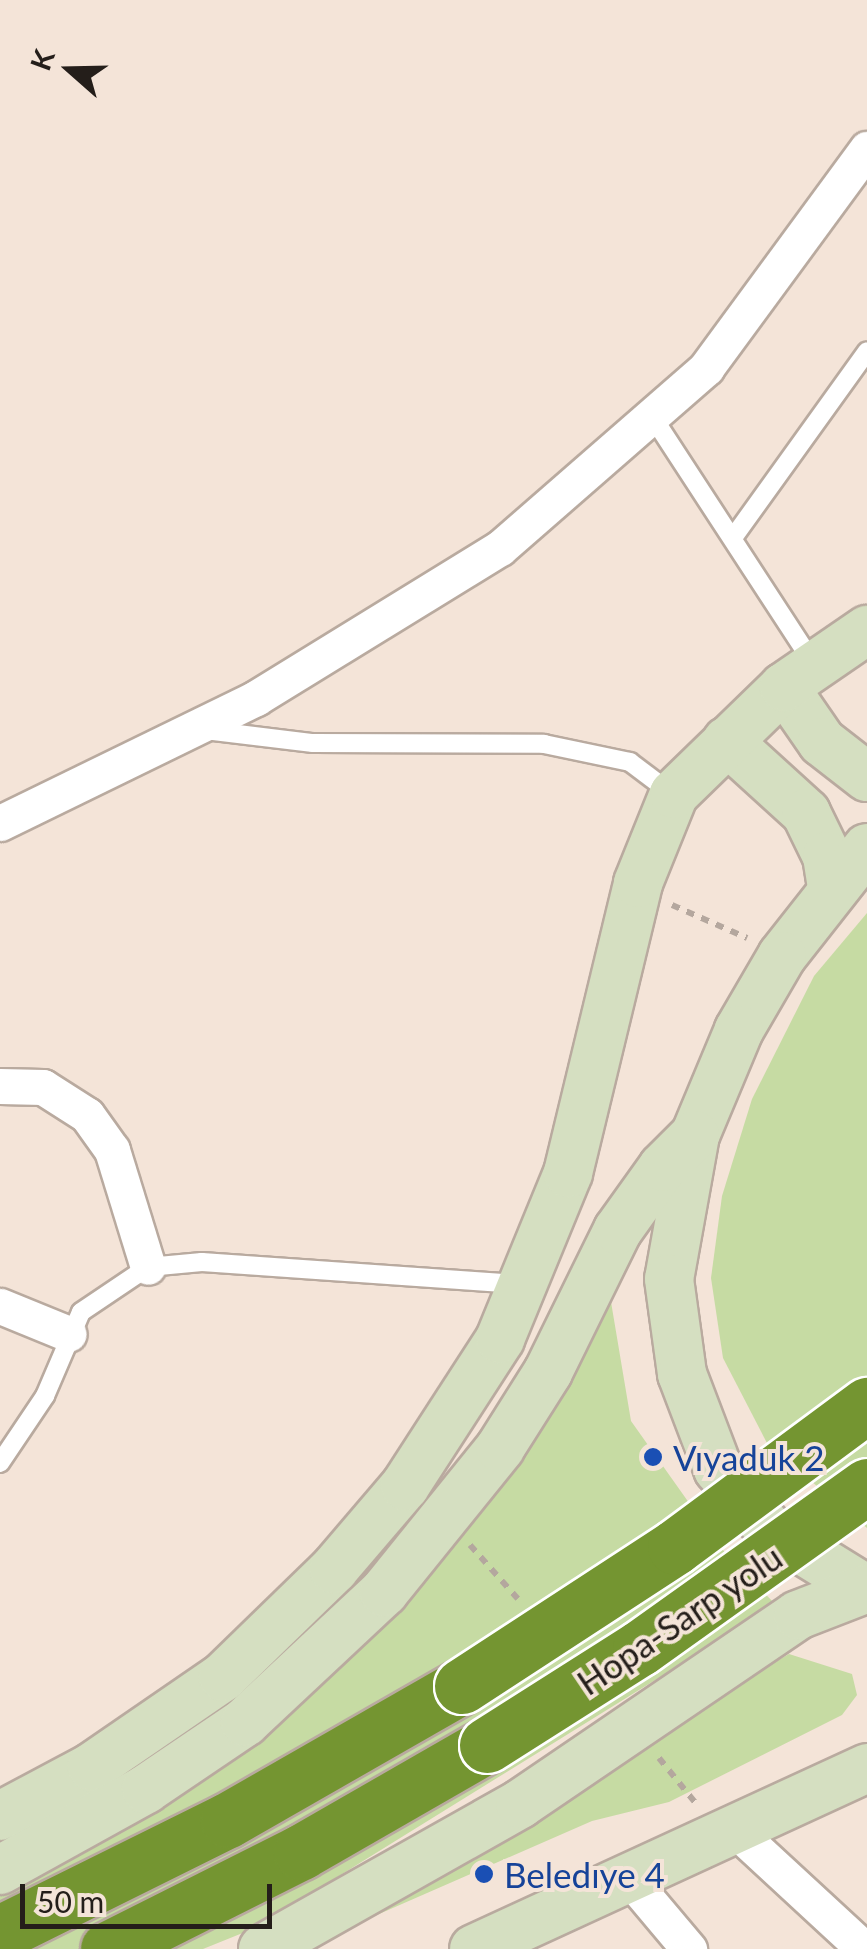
<!DOCTYPE html>
<html>
<head>
<meta charset="utf-8">
<style>
	body { margin:0 }
	#map { position:relative; width:867px; height:1949px; overflow:hidden; background:#f4e4d8; font-family:Lato,sans-serif }
	div>[style] { position:absolute }
	.green>* { inset:0; background:#c6dba3 }
	.path>* { height:6px; margin-top:-3px; transform-origin:0; background:repeating-linear-gradient(90deg,#b4a79e 0 8px,transparent 0 16px) }
	.roads { filter:drop-shadow(2px 0 #b9aa9f) drop-shadow(-2px 0 #b9aa9f) drop-shadow(0 2px #b9aa9f) drop-shadow(0 -2px #b9aa9f) }
	.lane>* { height:18px; margin:-9px; padding:0 9px; transform-origin:9px; border-radius:9px; background:#fff }
	.street>* { height:35px; margin:-17.5px; padding:0 17.5px; transform-origin:17.5px; border-radius:17.5px; background:#fff }
	.secondary>* { height:48px; margin:-24px; padding:0 24px; transform-origin:24px; border-radius:24px; background:#d5dfc1 }
	.highway>* { height:55px; margin:-27.5px; padding:0 27.5px; transform-origin:27.5px; border-radius:27.5px; background:#749531 }
	.bridges { filter:drop-shadow(2px 0 #fff) drop-shadow(-2px 0 #fff) drop-shadow(0 2px #fff) drop-shadow(0 -2px #fff) }
	.highway-bridge>* { height:55px; margin:-27.5px; padding:0 27.5px; transform-origin:27.5px; border-radius:27.5px; background:#749531 }
	.dots>* { width:28px; height:28px; translate:-50% -50%; box-sizing:border-box; border:5px solid #f4e4d8; border-radius:50% }
	span { translate:-50% -50%; white-space:nowrap; text-align:center; line-height:1.15; -webkit-text-stroke:8px #f4e4d8; paint-order:stroke }
	.transit-label { font-size:35px; color:#164399 }
	.left { translate:0 -50%; text-align:left }
	.street-label { font-size:35px; color:#241e1a }
	.north { position:absolute; left:20px; top:20px; width:100px; height:100px; -webkit-text-stroke:8px #f4e4d8; paint-order:stroke; rotate:290deg; font-size:28px; font-weight:700; line-height:40px; text-align:center; color:#241e1a }
	.north::after { content:''; display:block; margin:auto; width:35px; height:45px; background:#241e1a; clip-path:polygon(50% 0,100% 100%,50% 72%,0 100%) }
	.scale { position:absolute; left:20px; top:1884px; width:252px; height:45px; box-sizing:border-box; border:5px solid #241e1a; border-top:0; padding-left:12px; font-size:30px; line-height:35px; white-space:nowrap; color:#241e1a; -webkit-text-stroke:8px #f4e4d8; paint-order:stroke }
</style>
</head>
<body>
<div id="map">
	<div class="green">
		<div style="clip-path:polygon(867px 913px,867px 1528px,768px 1445px,723px 1358px,711px 1278px,722px 1196px,752px 1099px,814px 976px)"></div>
		<div style="clip-path:polygon(608px 1284px,631px 1421px,721px 1548px,776px 1605px,255px 1928px,203px 1949px,0 1949px,0 1880px,257px 1735px)"></div>
		<div style="clip-path:polygon(789px 1654px,852px 1674px,857px 1695px,842px 1715px,669px 1802px,592px 1821px,299px 1949px,286px 1949px)"></div>
	</div>
	<div class="path">
		<div style="left:672px;top:905px;width:82px;rotate:23.7deg"></div>
		<div style="left:470px;top:1545px;width:72px;rotate:48.4deg"></div>
		<div style="left:659px;top:1758px;width:62px;rotate:50.9deg"></div>
	</div>
	<div class="roads">
		<div class="lane">
			<div style="left:652px;top:416px;width:295px;rotate:56.9deg"></div>
			<div style="left:735px;top:535px;width:226px;rotate:-54.3deg"></div>
			<div style="left:205px;top:730px;width:109px;rotate:6.9deg"></div>
			<div style="left:313px;top:743px;width:231px;rotate:0.2deg"></div>
			<div style="left:544px;top:744px;width:88px;rotate:11.8deg"></div>
			<div style="left:630px;top:762px;width:51px;rotate:37.1deg"></div>
			<div style="left:0;top:1463px;width:81px;rotate:-56.1deg"></div>
			<div style="left:45px;top:1396px;width:91px;rotate:-66.8deg"></div>
			<div style="left:81px;top:1312px;width:81px;rotate:-33.9deg"></div>
			<div style="left:148px;top:1267px;width:54px;rotate:-5.3deg"></div>
			<div style="left:202px;top:1262px;width:316px;rotate:4deg"></div>
		</div>
		<div class="street">
			<div style="left:0;top:823px;width:285px;rotate:-26deg"></div>
			<div style="left:256px;top:698px;width:286px;rotate:-31.6deg"></div>
			<div style="left:500px;top:548px;width:274px;rotate:-41.1deg"></div>
			<div style="left:706px;top:368px;width:272px;rotate:-53.7deg"></div>
			<div style="left:0;top:1086px;width:43px;rotate:1.3deg"></div>
			<div style="left:43px;top:1087px;width:52px;rotate:32.5deg"></div>
			<div style="left:87px;top:1115px;width:43px;rotate:54.5deg"></div>
			<div style="left:112px;top:1150px;width:122px;rotate:72.9deg"></div>
			<div style="left:0;top:1306px;width:74px;rotate:22.1deg"></div>
			<div style="left:734px;top:1829px;width:177px;rotate:42.7deg"></div>
			<div style="left:630px;top:1879px;width:92px;rotate:49.9deg"></div>
		</div>
		<div class="secondary">
			<div style="left:784px;top:687px;width:67px;rotate:55.4deg"></div>
			<div style="left:822px;top:742px;width:57px;rotate:37.9deg"></div>
			<div style="left:727px;top:741px;width:107px;rotate:42.3deg"></div>
			<div style="left:806px;top:813px;width:48px;rotate:64deg"></div>
			<div style="left:827px;top:856px;width:32px;rotate:81deg"></div>
			<div style="left:867px;top:848px;width:137px;rotate:128.2deg"></div>
			<div style="left:782px;top:956px;width:86px;rotate:120.2deg"></div>
			<div style="left:739px;top:1030px;width:114px;rotate:112.7deg"></div>
			<div style="left:695px;top:1135px;width:146px;rotate:100.2deg"></div>
			<div style="left:669px;top:1279px;width:96px;rotate:82.2deg"></div>
			<div style="left:682px;top:1374px;width:102px;rotate:69.2deg"></div>
			<div style="left:718px;top:1469px;width:80px;rotate:49.6deg"></div>
			<div style="left:770px;top:1530px;width:114px;rotate:31.7deg"></div>
			<div style="left:0;top:1816px;width:104px;rotate:-28deg"></div>
			<div style="left:92px;top:1767px;width:159px;rotate:-34.5deg"></div>
			<div style="left:223px;top:1677px;width:155px;rotate:-44.2deg"></div>
			<div style="left:334px;top:1569px;width:109px;rotate:-49.5deg"></div>
			<div style="left:405px;top:1486px;width:175px;rotate:-57.1deg"></div>
			<div style="left:500px;top:1339px;width:179px;rotate:-67.7deg"></div>
			<div style="left:568px;top:1173px;width:298px;rotate:-76.4deg"></div>
			<div style="left:638px;top:883px;width:96px;rotate:-68deg"></div>
			<div style="left:674px;top:794px;width:153px;rotate:-44.2deg"></div>
			<div style="left:784px;top:687px;width:101px;rotate:-34.5deg"></div>
			<div style="left:0;top:1870px;width:167px;rotate:-29deg"></div>
			<div style="left:146px;top:1789px;width:120px;rotate:-34.1deg"></div>
			<div style="left:245px;top:1722px;width:190px;rotate:-43.1deg"></div>
			<div style="left:384px;top:1592px;width:185px;rotate:-51.1deg"></div>
			<div style="left:500px;top:1448px;width:90px;rotate:-57.7deg"></div>
			<div style="left:548px;top:1372px;width:158px;rotate:-63.8deg"></div>
			<div style="left:618px;top:1230px;width:77px;rotate:-54.5deg"></div>
			<div style="left:663px;top:1167px;width:45px;rotate:-45deg"></div>
			<div style="left:263px;top:1949px;width:295px;rotate:-29.4deg"></div>
			<div style="left:520px;top:1804px;width:336px;rotate:-34.2deg"></div>
			<div style="left:798px;top:1615px;width:72px;rotate:-21.2deg"></div>
			<div style="left:474px;top:1949px;width:433px;rotate:-24.7deg"></div>
		</div>
		<div class="highway">
			<div style="left:0;top:1933px;width:254px;rotate:-26.4deg"></div>
			<div style="left:228px;top:1820px;width:270px;rotate:-29.8deg"></div>
			<div style="left:108px;top:1949px;width:216px;rotate:-26.7deg"></div>
			<div style="left:301px;top:1852px;width:215px;rotate:-29.9deg"></div>
		</div>
	</div>
	<div class="bridges">
		<div class="highway-bridge">
			<div style="left:462px;top:1686px;width:254px;rotate:-33.1deg"></div>
			<div style="left:675px;top:1547px;width:239px;rotate:-36.5deg"></div>
			<div style="left:487px;top:1745px;width:181px;rotate:-32.4deg"></div>
			<div style="left:640px;top:1648px;width:279px;rotate:-35.5deg"></div>
		</div>
	</div>
	<div class="dots">
		<div style="left:653px;top:1457px;background:#1a4fb4"></div>
		<div style="left:484px;top:1874px;background:#1a4fb4"></div>
	</div>
	<div class="transit-label">
		<span class="left" style="left:673px;top:1457px">Vıyaduk 2</span>
		<span class="left" style="left:504px;top:1874px">Beledıye 4</span>
	</div>
	<div class="street-label">
		<span style="left:679px;top:1619px;rotate:-34deg">Hopa-Sarp yolu</span>
	</div>
	<div class="north">K</div>
	<div class="scale">50 m</div>
</div>
</body>
</html>
